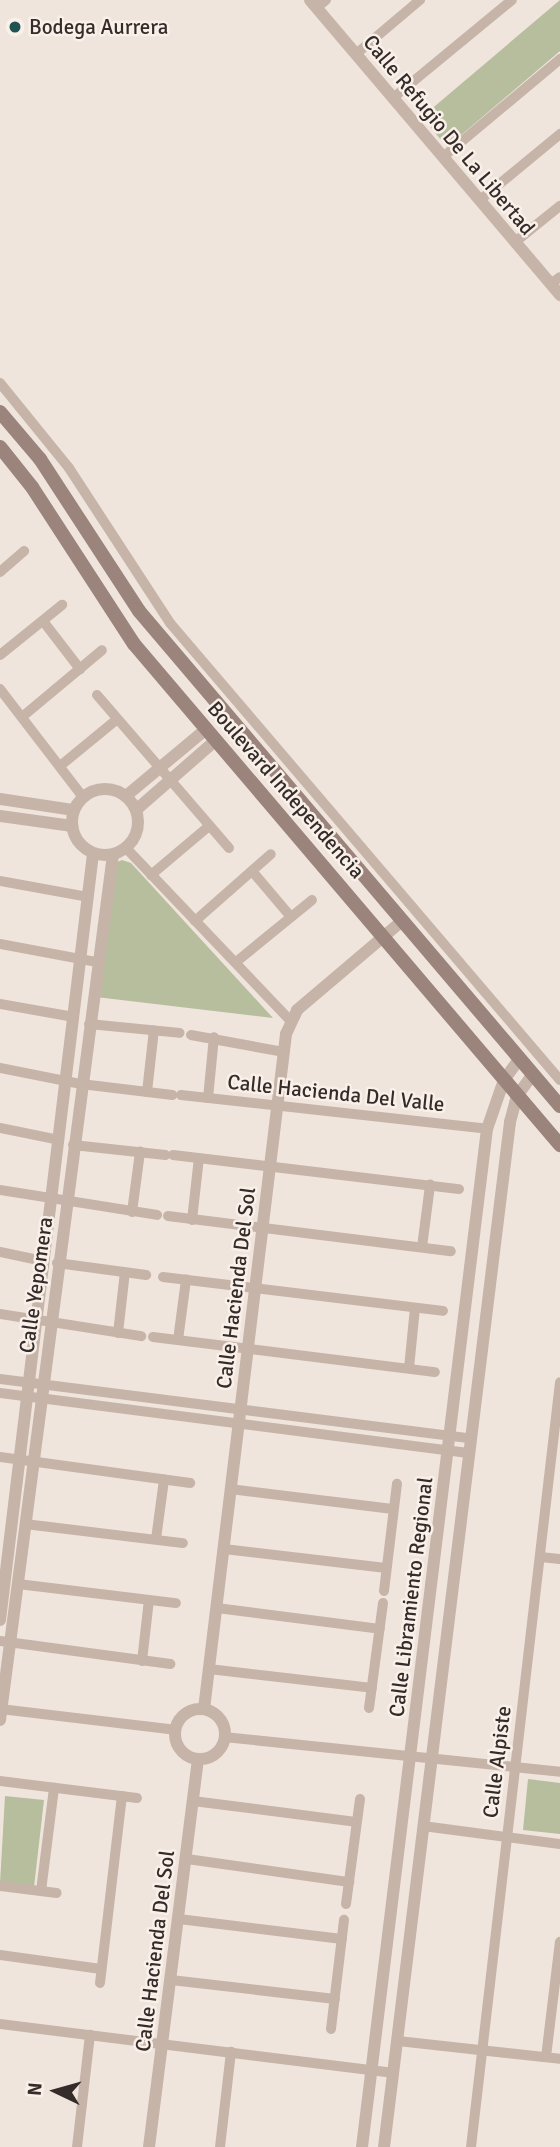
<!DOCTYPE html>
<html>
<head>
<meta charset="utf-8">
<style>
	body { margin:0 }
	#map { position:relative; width:560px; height:2147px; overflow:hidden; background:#f0e5dd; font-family:Signika,sans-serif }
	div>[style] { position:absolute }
	.green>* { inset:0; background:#b6be9e }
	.minor>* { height:10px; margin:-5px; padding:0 5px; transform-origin:5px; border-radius:5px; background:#c7b4a9 }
	.tertiary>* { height:12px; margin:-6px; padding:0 6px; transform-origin:6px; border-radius:6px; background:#c7b4a9 }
	.tertiary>.ring { margin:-6px; padding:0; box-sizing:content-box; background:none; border:12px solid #c7b4a9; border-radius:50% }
	.secondary>* { height:14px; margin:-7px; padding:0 7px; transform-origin:7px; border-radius:7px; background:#9b847b }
	.dots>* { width:19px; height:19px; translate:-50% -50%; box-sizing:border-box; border:4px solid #f8f0e9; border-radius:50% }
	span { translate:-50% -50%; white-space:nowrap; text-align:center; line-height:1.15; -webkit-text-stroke:5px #f8f0e9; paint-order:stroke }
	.poi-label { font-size:21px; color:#352b29 }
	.left { translate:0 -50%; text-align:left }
	.street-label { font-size:21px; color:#352b29 }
	.north { position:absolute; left:21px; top:2056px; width:70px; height:70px; -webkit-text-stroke:5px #f8f0e9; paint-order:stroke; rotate:275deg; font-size:19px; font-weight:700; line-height:28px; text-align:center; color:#352b29 }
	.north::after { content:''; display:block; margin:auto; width:24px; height:32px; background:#352b29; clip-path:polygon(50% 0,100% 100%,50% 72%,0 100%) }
</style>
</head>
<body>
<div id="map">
	<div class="green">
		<div style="clip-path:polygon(560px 0,560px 51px,447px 147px,422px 117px)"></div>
		<div style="clip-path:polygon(122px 860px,131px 863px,273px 1018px,96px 997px,113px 864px)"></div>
		<div style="clip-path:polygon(528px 1779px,560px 1783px,560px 1834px,523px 1830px)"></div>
		<div style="clip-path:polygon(5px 1796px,44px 1800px,34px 1887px,0 1883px)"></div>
	</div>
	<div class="minor">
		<div style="left:316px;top:8px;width:13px;rotate:-39deg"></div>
		<div style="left:356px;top:54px;width:84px;rotate:-40.2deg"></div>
		<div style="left:393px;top:98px;width:154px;rotate:-39.5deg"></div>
		<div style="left:443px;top:157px;width:153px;rotate:-39.9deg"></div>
		<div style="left:480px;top:200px;width:104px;rotate:-39.5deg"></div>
		<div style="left:515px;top:242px;width:58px;rotate:-38.7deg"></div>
		<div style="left:551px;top:284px;width:11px;rotate:-38deg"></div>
		<div style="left:0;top:383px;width:109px;rotate:50.9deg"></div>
		<div style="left:69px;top:468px;width:185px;rotate:56.9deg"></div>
		<div style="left:170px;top:623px;width:601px;rotate:49.52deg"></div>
		<div style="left:0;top:572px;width:32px;rotate:-41deg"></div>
		<div style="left:43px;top:621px;width:61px;rotate:52.4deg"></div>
		<div style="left:0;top:655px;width:80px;rotate:-38.9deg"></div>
		<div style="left:0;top:689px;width:136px;rotate:52.5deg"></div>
		<div style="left:97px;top:695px;width:202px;rotate:49.2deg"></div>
		<div style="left:22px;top:717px;width:104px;rotate:-39.9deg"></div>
		<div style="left:60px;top:766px;width:72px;rotate:-39.4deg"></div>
		<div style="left:126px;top:848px;width:238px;rotate:46.4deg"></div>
		<div style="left:252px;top:871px;width:60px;rotate:49.7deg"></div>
		<div style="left:151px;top:875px;width:76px;rotate:-40.2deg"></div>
		<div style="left:0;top:881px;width:89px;rotate:10.3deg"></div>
		<div style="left:195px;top:921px;width:101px;rotate:-41.4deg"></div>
		<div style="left:0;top:944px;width:99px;rotate:10.5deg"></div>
		<div style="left:236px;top:962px;width:98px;rotate:-39.2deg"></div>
		<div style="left:0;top:1004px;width:75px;rotate:10deg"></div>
		<div style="left:89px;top:1024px;width:91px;rotate:5.6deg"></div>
		<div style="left:191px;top:1035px;width:95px;rotate:10.4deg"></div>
		<div style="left:0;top:1068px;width:83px;rotate:11.2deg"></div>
		<div style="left:81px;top:1084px;width:92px;rotate:6.9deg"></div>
		<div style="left:147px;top:1092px;width:62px;rotate:-83.6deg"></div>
		<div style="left:181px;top:1095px;width:308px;rotate:6.3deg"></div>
		<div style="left:208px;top:1098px;width:61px;rotate:-84.4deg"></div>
		<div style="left:0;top:1128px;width:60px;rotate:11.5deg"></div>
		<div style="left:73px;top:1145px;width:93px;rotate:6.2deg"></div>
		<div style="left:173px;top:1155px;width:288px;rotate:6.8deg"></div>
		<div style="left:0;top:1190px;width:159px;rotate:9deg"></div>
		<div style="left:132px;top:1212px;width:61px;rotate:-82.4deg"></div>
		<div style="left:168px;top:1216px;width:285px;rotate:7.1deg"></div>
		<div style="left:192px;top:1220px;width:62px;rotate:-83.6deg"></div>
		<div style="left:422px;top:1247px;width:63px;rotate:-82.6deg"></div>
		<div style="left:0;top:1252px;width:44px;rotate:11.8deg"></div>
		<div style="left:57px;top:1263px;width:90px;rotate:7.7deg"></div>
		<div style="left:163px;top:1277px;width:282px;rotate:6.9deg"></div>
		<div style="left:0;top:1314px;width:143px;rotate:8.9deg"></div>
		<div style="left:118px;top:1333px;width:61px;rotate:-83.5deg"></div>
		<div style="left:153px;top:1337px;width:284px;rotate:7.1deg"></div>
		<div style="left:178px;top:1340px;width:61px;rotate:-82.4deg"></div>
		<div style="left:409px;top:1368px;width:60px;rotate:-84.3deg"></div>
		<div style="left:0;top:1379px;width:474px;rotate:7.2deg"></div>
		<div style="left:0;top:1393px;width:472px;rotate:7.3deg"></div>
		<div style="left:0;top:1457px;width:192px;rotate:7.8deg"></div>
		<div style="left:230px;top:1489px;width:164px;rotate:7deg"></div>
		<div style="left:25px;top:1524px;width:159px;rotate:6.9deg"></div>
		<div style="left:156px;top:1539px;width:60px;rotate:-82.3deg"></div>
		<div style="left:224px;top:1549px;width:163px;rotate:6.7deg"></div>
		<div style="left:540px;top:1557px;width:20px;rotate:6deg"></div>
		<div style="left:18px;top:1584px;width:159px;rotate:6.9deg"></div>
		<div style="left:384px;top:1591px;width:108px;rotate:-83.1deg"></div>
		<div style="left:217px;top:1608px;width:164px;rotate:7.3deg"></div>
		<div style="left:0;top:1641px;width:172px;rotate:7.7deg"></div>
		<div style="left:142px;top:1661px;width:61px;rotate:-83.5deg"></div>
		<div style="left:209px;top:1669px;width:164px;rotate:6.6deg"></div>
		<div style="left:369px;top:1708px;width:106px;rotate:-82.4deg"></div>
		<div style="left:0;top:1709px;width:176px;rotate:6.8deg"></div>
		<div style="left:224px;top:1737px;width:338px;rotate:5.9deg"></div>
		<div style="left:0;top:1781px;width:138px;rotate:7.1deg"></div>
		<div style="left:193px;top:1801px;width:164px;rotate:7.3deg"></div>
		<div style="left:423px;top:1826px;width:138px;rotate:7.5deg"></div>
		<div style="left:187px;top:1859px;width:164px;rotate:8.1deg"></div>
		<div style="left:0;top:1886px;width:57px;rotate:7deg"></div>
		<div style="left:41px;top:1891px;width:104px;rotate:-82.8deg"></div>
		<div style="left:346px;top:1904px;width:106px;rotate:-82.4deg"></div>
		<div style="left:179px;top:1919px;width:164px;rotate:7deg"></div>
		<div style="left:0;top:1955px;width:102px;rotate:7.9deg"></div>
		<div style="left:171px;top:1980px;width:165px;rotate:6.6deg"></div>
		<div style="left:100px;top:1983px;width:188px;rotate:-83.3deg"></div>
		<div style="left:0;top:2024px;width:397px;rotate:7.1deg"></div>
		<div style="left:331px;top:2029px;width:110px;rotate:-83.2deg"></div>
		<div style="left:398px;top:2041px;width:163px;rotate:6.3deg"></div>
		<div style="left:546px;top:2057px;width:116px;rotate:-83.1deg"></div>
		<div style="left:77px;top:2147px;width:113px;rotate:-83.4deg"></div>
		<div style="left:220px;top:2147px;width:96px;rotate:-83.4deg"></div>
		<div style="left:471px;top:2147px;width:770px;rotate:-83.36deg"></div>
	</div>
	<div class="tertiary">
		<div style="left:310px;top:0;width:387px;rotate:49.7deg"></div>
		<div class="ring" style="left:72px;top:789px;width:54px;height:54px"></div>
		<div style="left:126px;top:796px;width:104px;rotate:-39.9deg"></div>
		<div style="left:0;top:799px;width:75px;rotate:8.5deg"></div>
		<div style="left:136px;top:810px;width:106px;rotate:-41.2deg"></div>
		<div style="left:0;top:816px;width:73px;rotate:7.9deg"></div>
		<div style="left:0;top:1620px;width:772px;rotate:-83.08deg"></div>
		<div style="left:204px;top:1709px;width:680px;rotate:-83.07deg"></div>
		<div style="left:286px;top:1034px;width:26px;rotate:-65deg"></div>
		<div style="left:297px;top:1010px;width:138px;rotate:-40.3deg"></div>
		<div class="ring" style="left:175px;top:1709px;width:38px;height:38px"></div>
		<div style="left:0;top:1720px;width:872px;rotate:-82.56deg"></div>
		<div style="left:149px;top:2147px;width:391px;rotate:-82.8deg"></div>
		<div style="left:362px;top:2147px;width:1026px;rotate:-83deg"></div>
		<div style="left:487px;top:1129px;width:52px;rotate:-70.9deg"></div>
		<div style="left:504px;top:1080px;width:26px;rotate:-54deg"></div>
		<div style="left:384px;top:2147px;width:1033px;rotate:-82.99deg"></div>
		<div style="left:510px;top:1122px;width:27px;rotate:-75deg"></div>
		<div style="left:517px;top:1096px;width:27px;rotate:-54deg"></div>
	</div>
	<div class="secondary">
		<div style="left:0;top:412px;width:62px;rotate:49.6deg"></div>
		<div style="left:40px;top:459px;width:181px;rotate:56.9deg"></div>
		<div style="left:139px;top:611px;width:650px;rotate:49.62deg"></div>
		<div style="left:0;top:447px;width:51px;rotate:51.3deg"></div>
		<div style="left:32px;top:487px;width:187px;rotate:57deg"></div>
		<div style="left:134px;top:644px;width:658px;rotate:49.63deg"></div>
	</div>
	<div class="dots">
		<div style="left:15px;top:27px;background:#215352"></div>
	</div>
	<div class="poi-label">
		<span class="left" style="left:29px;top:27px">Bodega Aurrera</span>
	</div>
	<div class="street-label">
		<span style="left:449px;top:135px;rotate:50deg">Calle Refugio De La Libertad</span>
		<span style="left:286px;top:790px;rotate:49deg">Boulevard Independencia</span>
		<span style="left:336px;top:1093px;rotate:6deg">Calle Hacienda Del Valle</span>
		<span style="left:36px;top:1285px;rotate:-82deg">Calle Yepomera</span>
		<span style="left:236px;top:1288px;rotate:-83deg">Calle Hacienda Del Sol</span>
		<span style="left:411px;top:1597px;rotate:-83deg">Calle Libramiento Regional</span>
		<span style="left:497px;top:1762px;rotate:-83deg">Calle Alpiste</span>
		<span style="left:155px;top:1951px;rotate:-83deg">Calle Hacienda Del Sol</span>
	</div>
	<div class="north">N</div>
</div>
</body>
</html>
